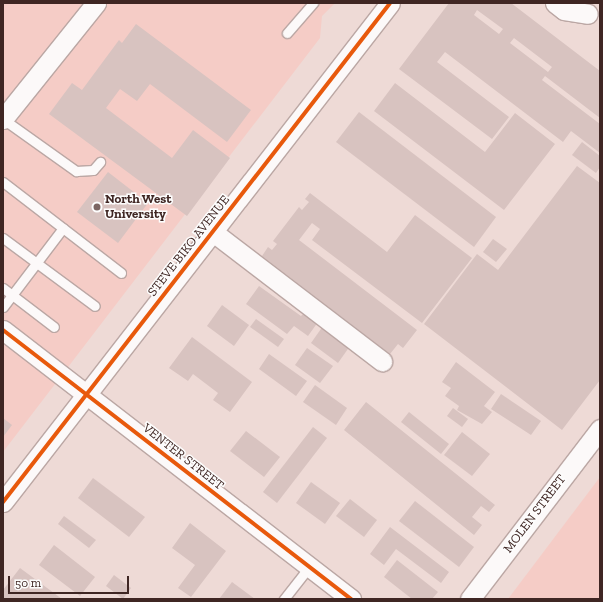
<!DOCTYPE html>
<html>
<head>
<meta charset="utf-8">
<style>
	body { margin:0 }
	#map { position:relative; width:603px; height:602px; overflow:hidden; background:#eedad6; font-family:"Zilla Slab",serif }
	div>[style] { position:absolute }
	.built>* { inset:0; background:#f5ccc6 }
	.building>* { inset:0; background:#d8c3c0 }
	.roads { filter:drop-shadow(1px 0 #bba7a4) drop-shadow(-1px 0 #bba7a4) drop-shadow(0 1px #bba7a4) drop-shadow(0 -1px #bba7a4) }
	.service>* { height:9px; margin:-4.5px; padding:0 4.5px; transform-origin:4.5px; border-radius:4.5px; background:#fcf9f9 }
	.minor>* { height:19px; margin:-9.5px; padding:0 9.5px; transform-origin:9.5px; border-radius:9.5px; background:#fcf9f9 }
	.cycleway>* { height:4px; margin:-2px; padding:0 2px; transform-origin:2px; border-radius:2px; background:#e8590c }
	.dots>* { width:11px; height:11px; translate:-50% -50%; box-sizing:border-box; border:2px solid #fdfdfd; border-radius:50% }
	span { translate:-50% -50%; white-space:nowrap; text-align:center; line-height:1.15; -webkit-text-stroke:3px #fdfdfd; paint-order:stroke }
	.poi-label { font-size:13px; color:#3f2623; font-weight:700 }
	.left { translate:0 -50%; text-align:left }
	.street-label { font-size:13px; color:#3f2623 }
	.frame { position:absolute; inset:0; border:4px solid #3f2623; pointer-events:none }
	.scale { position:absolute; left:8px; top:576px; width:121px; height:18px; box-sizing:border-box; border:2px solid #3f2623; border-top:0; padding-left:5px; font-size:12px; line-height:14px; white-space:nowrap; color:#3f2623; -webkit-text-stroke:3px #fdfdfd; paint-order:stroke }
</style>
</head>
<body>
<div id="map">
	<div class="built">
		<div style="clip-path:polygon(3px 3px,335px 3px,322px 16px,320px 38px,3px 452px)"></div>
		<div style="clip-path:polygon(600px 477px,600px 599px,508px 599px)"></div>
	</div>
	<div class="building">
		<div style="clip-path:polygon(evenodd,449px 3px,511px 3px,600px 71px,600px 118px,545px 76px,542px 80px,600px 124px,600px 153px,571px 131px,563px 142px,445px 52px,437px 62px,509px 117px,492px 139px,399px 69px,449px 3px,477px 10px,503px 29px,499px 34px,474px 15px,477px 10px,449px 3px,514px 38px,552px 67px,548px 72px,510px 43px,514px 38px)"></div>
		<div style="clip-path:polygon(136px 24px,251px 110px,227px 142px,150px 84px,137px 101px,120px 89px,106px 108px,172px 158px,193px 130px,230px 158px,187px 216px,49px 114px,72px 83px,82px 90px,119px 40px,122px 43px)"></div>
		<div style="clip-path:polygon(395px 83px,485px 152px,515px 113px,555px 144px,504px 210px,374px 111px)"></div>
		<div style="clip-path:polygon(359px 112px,496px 217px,474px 247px,336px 142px)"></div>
		<div style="clip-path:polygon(582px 142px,600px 156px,600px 167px,596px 173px,572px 155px)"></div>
		<div style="clip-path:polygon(577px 166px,600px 183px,600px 380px,562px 430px,424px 324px,477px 254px,498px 270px)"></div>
		<div style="clip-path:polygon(108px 172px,148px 203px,118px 243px,77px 212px)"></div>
		<div style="clip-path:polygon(310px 193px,387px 252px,415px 215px,472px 258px,422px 323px,312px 240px,320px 229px,312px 223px,299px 240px,417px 330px,403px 348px,398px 344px,390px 354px,262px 256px,268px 247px,272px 250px,277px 244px,273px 241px,299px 207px,302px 210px,309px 202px,305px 199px)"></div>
		<div style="clip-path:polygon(493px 239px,507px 249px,496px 262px,483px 252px)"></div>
		<div style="clip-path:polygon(259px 286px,301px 316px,305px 312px,318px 322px,308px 336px,294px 326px,287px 334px,246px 304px)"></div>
		<div style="clip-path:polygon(222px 305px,249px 325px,234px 346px,207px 326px)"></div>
		<div style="clip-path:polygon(256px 319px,284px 339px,278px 347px,250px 327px)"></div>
		<div style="clip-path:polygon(323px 326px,350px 346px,338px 363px,311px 343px)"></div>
		<div style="clip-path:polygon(192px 337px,252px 382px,230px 412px,213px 400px,218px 393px,193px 374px,188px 381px,169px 368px)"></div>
		<div style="clip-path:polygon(307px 348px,333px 366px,320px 383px,295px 365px)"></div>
		<div style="clip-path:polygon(269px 354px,307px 381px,296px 396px,259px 369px)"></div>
		<div style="clip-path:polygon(456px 362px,495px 392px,484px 406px,492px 412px,482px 424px,457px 410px,459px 406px,445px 396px,451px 388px,442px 382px)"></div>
		<div style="clip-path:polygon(315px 385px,347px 408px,336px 425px,303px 402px)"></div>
		<div style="clip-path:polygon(501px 394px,541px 421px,531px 435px,491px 409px)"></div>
		<div style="clip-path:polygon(366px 402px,495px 505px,489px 512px,481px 506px,472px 517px,482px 525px,474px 535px,344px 430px)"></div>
		<div style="clip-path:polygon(453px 408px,468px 419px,462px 427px,447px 416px)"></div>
		<div style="clip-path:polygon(409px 412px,449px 444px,441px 454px,401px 422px)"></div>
		<div style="clip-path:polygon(3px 418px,12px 425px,3px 437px)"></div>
		<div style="clip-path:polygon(313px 427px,327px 438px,277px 503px,263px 492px)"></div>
		<div style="clip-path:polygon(246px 431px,280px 457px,264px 477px,230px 451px)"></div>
		<div style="clip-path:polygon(462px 432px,490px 454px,472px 476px,444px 455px)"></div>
		<div style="clip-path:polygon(93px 478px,145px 517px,129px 537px,78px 498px)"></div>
		<div style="clip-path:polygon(311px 482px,340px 503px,325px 524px,296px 503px)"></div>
		<div style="clip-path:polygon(350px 499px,377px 520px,364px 537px,336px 516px)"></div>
		<div style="clip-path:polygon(415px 501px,474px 547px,459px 567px,399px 521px)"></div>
		<div style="clip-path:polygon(64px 516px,96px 540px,89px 548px,58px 524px)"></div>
		<div style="clip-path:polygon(190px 523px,226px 551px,191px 597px,178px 588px,195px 565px,172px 548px)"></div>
		<div style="clip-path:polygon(390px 527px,449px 572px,441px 583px,396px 549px,384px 565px,370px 554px)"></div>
		<div style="clip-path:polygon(54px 545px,95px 577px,80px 596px,39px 565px)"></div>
		<div style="clip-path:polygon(397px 560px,438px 592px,432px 599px,412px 599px,384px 577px)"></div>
		<div style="clip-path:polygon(20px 568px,62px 599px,3px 599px,3px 590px)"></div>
		<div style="clip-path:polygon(114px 575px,131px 588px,123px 599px,106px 586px)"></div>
		<div style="clip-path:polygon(232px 582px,255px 599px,219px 599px)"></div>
	</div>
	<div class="roads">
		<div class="service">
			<div style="left:287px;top:33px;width:40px;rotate:-49deg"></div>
			<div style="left:3px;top:119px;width:90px;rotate:35.5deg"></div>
			<div style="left:76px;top:171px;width:17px;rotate:-3deg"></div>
			<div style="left:93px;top:170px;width:11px;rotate:-49deg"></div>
			<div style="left:3px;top:182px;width:149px;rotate:37.6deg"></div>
			<div style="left:3px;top:238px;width:114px;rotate:36.5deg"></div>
			<div style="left:3px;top:288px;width:64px;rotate:37.4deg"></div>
			<div style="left:3px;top:307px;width:99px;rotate:-52.8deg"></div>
			<div style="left:284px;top:599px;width:41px;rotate:-52deg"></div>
		</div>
		<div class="minor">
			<div style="left:555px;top:3px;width:11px;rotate:38deg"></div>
			<div style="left:564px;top:10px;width:24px;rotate:9deg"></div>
			<div style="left:3px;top:119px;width:149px;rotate:-51.3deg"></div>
			<div style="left:213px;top:232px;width:213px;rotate:37.4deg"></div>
			<div style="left:3px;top:330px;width:440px;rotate:37.7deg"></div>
			<div style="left:3px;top:502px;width:631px;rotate:-52.2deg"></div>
			<div style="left:470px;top:599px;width:214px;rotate:-52.6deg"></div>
		</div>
	</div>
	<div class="cycleway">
		<div style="left:3px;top:330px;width:440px;rotate:37.7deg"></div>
		<div style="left:3px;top:502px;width:631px;rotate:-52.2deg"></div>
	</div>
	<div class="dots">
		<div style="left:97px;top:207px;background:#7c6562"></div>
	</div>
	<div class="poi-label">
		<span class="left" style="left:105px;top:207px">North West<br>University</span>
	</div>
	<div class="street-label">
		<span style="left:189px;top:246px;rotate:-52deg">STEVE BIKO AVENUE</span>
		<span style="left:183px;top:457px;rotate:38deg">VENTER STREET</span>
		<span style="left:535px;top:514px;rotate:-53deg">MOLEN STREET</span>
	</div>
	<div class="frame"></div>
	<div class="scale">50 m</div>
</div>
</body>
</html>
